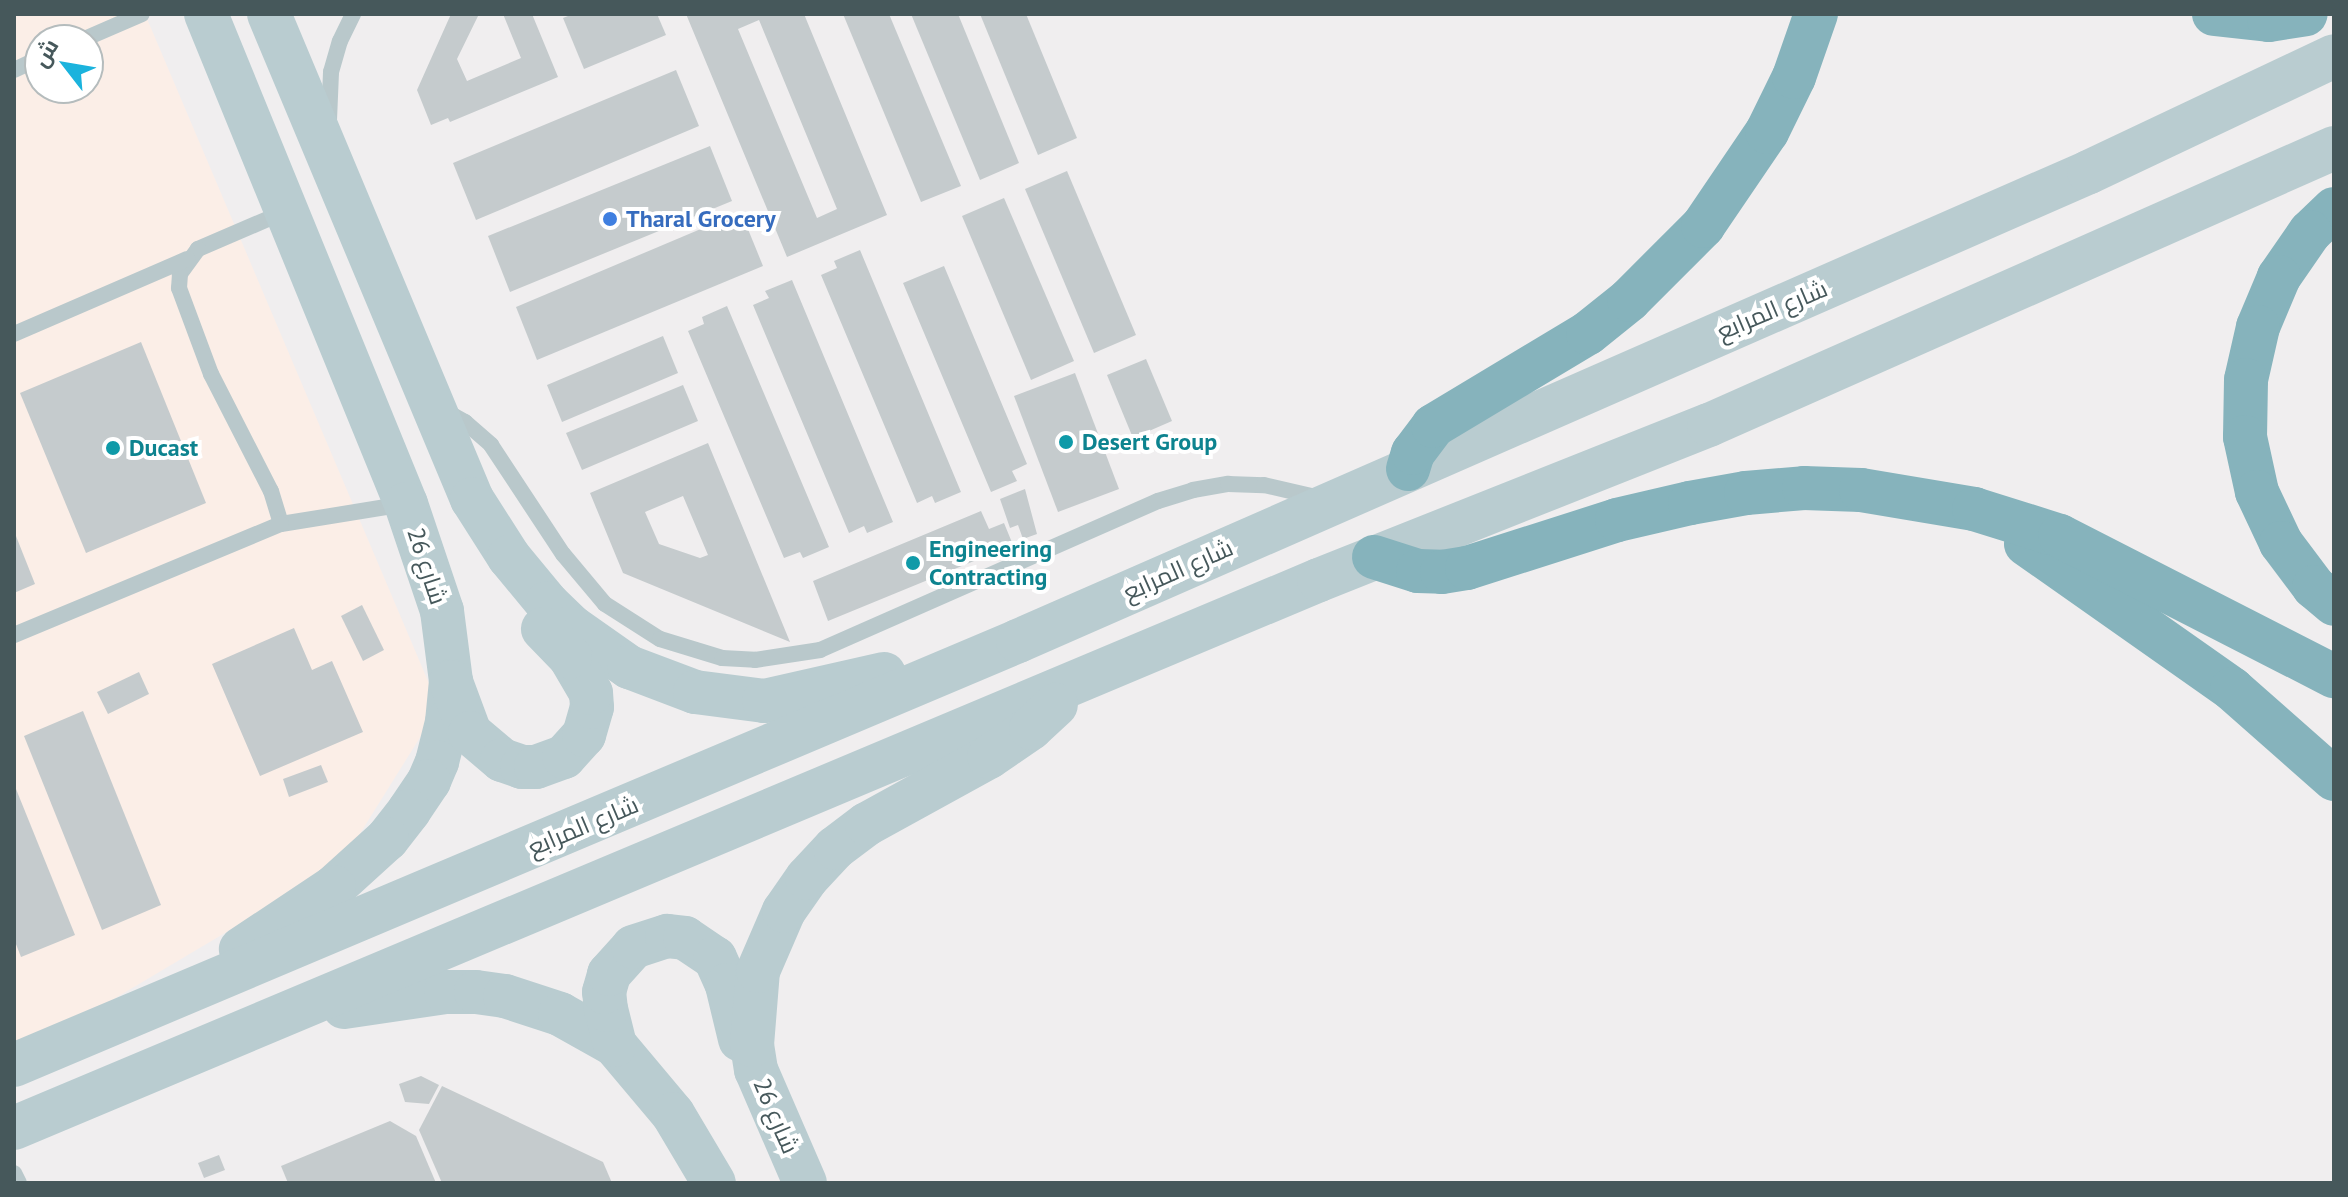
<!DOCTYPE html>
<html>
<head>
<meta charset="utf-8">
<style>
	body { margin:0 }
	#map { position:relative; width:2348px; height:1197px; overflow:hidden; background:#f0eeef; font-family:"PT Sans",Cairo,sans-serif }
	div>[style] { position:absolute }
	.commercial>* { inset:0; background:#fbeee7 }
	.building>* { inset:0; background:#c5cbcd }
	.lane>* { height:16px; margin:-8px; padding:0 8px; transform-origin:8px; border-radius:8px; background:#b9c8cb }
	.secondary>* { height:44px; margin:-22px; padding:0 22px; transform-origin:22px; border-radius:22px; background:#b9ccd0 }
	.highway>* { height:44px; margin:-22px; padding:0 22px; transform-origin:22px; border-radius:22px; background:#86b3bc }
	.dots>* { width:22px; height:22px; translate:-50% -50%; box-sizing:border-box; border:4px solid #fff; border-radius:50% }
	span { translate:-50% -50%; white-space:nowrap; text-align:center; line-height:1.15; -webkit-text-stroke:8px #fff; paint-order:stroke }
	.shop-label { font-size:24px; color:#366cbe; font-weight:700 }
	.left { translate:0 -50%; text-align:left }
	.street-label { font-size:24px; color:#46585b }
	.culture-label { font-size:24px; color:#0d838f; font-weight:700 }
	.frame { position:absolute; inset:0; border:16px solid #46585b; pointer-events:none }
	.north { position:absolute; left:24px; top:24px; width:80px; height:80px; box-sizing:border-box; background:#fff; border:2px solid #b5bcbd; border-radius:50%; rotate:301deg; font-size:22px; font-weight:700; line-height:32px; text-align:center; color:#46585b }
	.north::after { content:''; display:block; margin:auto; width:28px; height:36px; background:#1bb3dd; clip-path:polygon(50% 0,100% 100%,50% 72%,0 100%) }
</style>
</head>
<body>
<div id="map">
	<div class="commercial">
		<div style="clip-path:polygon(evenodd,14px 14px,145px 14px,439px 707px,341px 864px,65px 1028px,14px 1049px,14px 14px,40px 40px,88px 40px,88px 88px,40px 88px,40px 40px)"></div>
	</div>
	<div class="building">
		<div style="clip-path:polygon(451px 14px,479px 14px,457px 59px,467px 81px,521px 58px,503px 14px,532px 14px,558px 77px,450px 122px,448px 118px,431px 125px,417px 90px)"></div>
		<div style="clip-path:polygon(573px 14px,657px 14px,666px 35px,584px 69px,563px 18px)"></div>
		<div style="clip-path:polygon(evenodd,686px 14px,804px 14px,887px 215px,787px 257px,686px 14px,759px 20px,837px 209px,817px 218px,738px 29px,759px 20px)"></div>
		<div style="clip-path:polygon(843px 14px,889px 14px,961px 186px,921px 202px)"></div>
		<div style="clip-path:polygon(911px 14px,958px 14px,1019px 163px,980px 180px)"></div>
		<div style="clip-path:polygon(980px 14px,1026px 14px,1077px 138px,1038px 155px)"></div>
		<div style="clip-path:polygon(676px 70px,699px 126px,476px 220px,453px 163px)"></div>
		<div style="clip-path:polygon(710px 146px,732px 201px,510px 292px,488px 236px)"></div>
		<div style="clip-path:polygon(1067px 171px,1136px 335px,1094px 353px,1025px 189px)"></div>
		<div style="clip-path:polygon(1004px 198px,1074px 361px,1031px 380px,962px 216px)"></div>
		<div style="clip-path:polygon(741px 212px,763px 266px,537px 360px,516px 307px)"></div>
		<div style="clip-path:polygon(860px 250px,961px 492px,935px 503px,932px 496px,917px 503px,821px 275px,837px 268px,834px 261px)"></div>
		<div style="clip-path:polygon(944px 266px,1027px 464px,1012px 471px,1017px 481px,991px 492px,903px 283px)"></div>
		<div style="clip-path:polygon(792px 280px,893px 522px,867px 533px,864px 526px,849px 533px,753px 305px,769px 298px,765px 291px)"></div>
		<div style="clip-path:polygon(727px 306px,829px 547px,803px 558px,800px 552px,784px 558px,688px 331px,704px 324px,702px 317px)"></div>
		<div style="clip-path:polygon(663px 336px,678px 373px,562px 422px,547px 385px)"></div>
		<div style="clip-path:polygon(141px 342px,206px 503px,86px 553px,20px 393px)"></div>
		<div style="clip-path:polygon(1146px 359px,1172px 421px,1133px 438px,1107px 375px)"></div>
		<div style="clip-path:polygon(1075px 373px,1119px 489px,1058px 512px,1014px 396px)"></div>
		<div style="clip-path:polygon(683px 385px,698px 421px,582px 470px,566px 433px)"></div>
		<div style="clip-path:polygon(evenodd,708px 443px,790px 642px,623px 573px,590px 493px,708px 443px,683px 496px,708px 555px,700px 558px,659px 544px,645px 512px,683px 496px)"></div>
		<div style="clip-path:polygon(1025px 489px,1037px 534px,1023px 539px,1018px 525px,1010px 528px,1000px 499px)"></div>
		<div style="clip-path:polygon(981px 511px,989px 529px,1004px 523px,1013px 545px,828px 621px,813px 581px)"></div>
		<div style="clip-path:polygon(14px 531px,35px 584px,14px 593px)"></div>
		<div style="clip-path:polygon(362px 605px,384px 650px,363px 661px,341px 616px)"></div>
		<div style="clip-path:polygon(294px 628px,312px 670px,332px 661px,363px 732px,260px 776px,212px 664px)"></div>
		<div style="clip-path:polygon(139px 672px,149px 694px,108px 714px,97px 692px)"></div>
		<div style="clip-path:polygon(83px 711px,161px 905px,102px 930px,24px 736px)"></div>
		<div style="clip-path:polygon(321px 765px,328px 782px,289px 797px,283px 779px)"></div>
		<div style="clip-path:polygon(14px 784px,75px 935px,21px 957px,14px 939px)"></div>
		<div style="clip-path:polygon(421px 1076px,439px 1085px,429px 1104px,405px 1102px,399px 1084px)"></div>
		<div style="clip-path:polygon(442px 1086px,603px 1162px,612px 1183px,442px 1183px,419px 1130px)"></div>
		<div style="clip-path:polygon(390px 1121px,416px 1136px,436px 1183px,288px 1183px,281px 1166px)"></div>
		<div style="clip-path:polygon(219px 1155px,225px 1170px,204px 1178px,198px 1163px)"></div>
	</div>
	<div class="lane">
		<div style="left:82px;top:40px;width:65px;rotate:-23.4deg"></div>
		<div style="left:14px;top:70px;width:29px;rotate:-25deg"></div>
		<div style="left:329px;top:120px;width:48px;rotate:-87.6deg"></div>
		<div style="left:331px;top:72px;width:32px;rotate:-74deg"></div>
		<div style="left:340px;top:41px;width:30px;rotate:-64deg"></div>
		<div style="left:284px;top:212px;width:94px;rotate:156.7deg"></div>
		<div style="left:198px;top:249px;width:31px;rotate:126deg"></div>
		<div style="left:180px;top:274px;width:14px;rotate:94deg"></div>
		<div style="left:179px;top:288px;width:92px;rotate:69.6deg"></div>
		<div style="left:211px;top:374px;width:131px;rotate:62.9deg"></div>
		<div style="left:271px;top:491px;width:34px;rotate:73deg"></div>
		<div style="left:281px;top:524px;width:125px;rotate:-9.2deg"></div>
		<div style="left:14px;top:334px;width:189px;rotate:-23.4deg"></div>
		<div style="left:447px;top:412px;width:21px;rotate:29deg"></div>
		<div style="left:465px;top:422px;width:35px;rotate:41deg"></div>
		<div style="left:491px;top:445px;width:131px;rotate:56.6deg"></div>
		<div style="left:563px;top:554px;width:65px;rotate:50deg"></div>
		<div style="left:605px;top:604px;width:65px;rotate:32.5deg"></div>
		<div style="left:660px;top:639px;width:65px;rotate:17deg"></div>
		<div style="left:722px;top:658px;width:33px;rotate:3deg"></div>
		<div style="left:755px;top:660px;width:66px;rotate:-8.7deg"></div>
		<div style="left:820px;top:650px;width:369px;rotate:-23.8deg"></div>
		<div style="left:1158px;top:501px;width:37px;rotate:-17deg"></div>
		<div style="left:1193px;top:490px;width:36px;rotate:-10deg"></div>
		<div style="left:1228px;top:484px;width:36px;rotate:2deg"></div>
		<div style="left:1264px;top:485px;width:62px;rotate:13.1deg"></div>
		<div style="left:14px;top:635px;width:289px;rotate:-22.6deg"></div>
		<div style="left:14px;top:1173px;width:11px;rotate:63deg"></div>
	</div>
	<div class="secondary">
		<div style="left:206px;top:14px;width:529px;rotate:67.8deg"></div>
		<div style="left:406px;top:504px;width:113px;rotate:71.4deg"></div>
		<div style="left:442px;top:611px;width:71px;rotate:82.7deg"></div>
		<div style="left:451px;top:681px;width:41px;rotate:95.6deg"></div>
		<div style="left:447px;top:722px;width:41px;rotate:104deg"></div>
		<div style="left:437px;top:762px;width:21px;rotate:113deg"></div>
		<div style="left:429px;top:781px;width:36px;rotate:124deg"></div>
		<div style="left:409px;top:811px;width:36px;rotate:128deg"></div>
		<div style="left:387px;top:839px;width:72px;rotate:137.8deg"></div>
		<div style="left:334px;top:887px;width:112px;rotate:146.3deg"></div>
		<div style="left:269px;top:14px;width:526px;rotate:67.29deg"></div>
		<div style="left:472px;top:499px;width:69px;rotate:57.5deg"></div>
		<div style="left:509px;top:557px;width:60px;rotate:50.4deg"></div>
		<div style="left:547px;top:603px;width:35px;rotate:44deg"></div>
		<div style="left:572px;top:627px;width:70px;rotate:35.1deg"></div>
		<div style="left:629px;top:667px;width:71px;rotate:20.7deg"></div>
		<div style="left:695px;top:692px;width:70px;rotate:7.4deg"></div>
		<div style="left:764px;top:701px;width:123px;rotate:-12.7deg"></div>
		<div style="left:451px;top:682px;width:54px;rotate:69.6deg"></div>
		<div style="left:470px;top:733px;width:42px;rotate:40.2deg"></div>
		<div style="left:502px;top:760px;width:21px;rotate:19deg"></div>
		<div style="left:522px;top:767px;width:14px"></div>
		<div style="left:536px;top:767px;width:30px;rotate:-20deg"></div>
		<div style="left:564px;top:757px;width:30px;rotate:-48deg"></div>
		<div style="left:584px;top:735px;width:29px;rotate:-74deg"></div>
		<div style="left:592px;top:707px;width:14px;rotate:-94deg"></div>
		<div style="left:591px;top:693px;width:42px;rotate:-120.3deg"></div>
		<div style="left:570px;top:657px;width:39px;rotate:-134deg"></div>
		<div style="left:344px;top:1007px;width:103px;rotate:-8.4deg"></div>
		<div style="left:446px;top:992px;width:30px"></div>
		<div style="left:476px;top:992px;width:29px;rotate:8deg"></div>
		<div style="left:505px;top:996px;width:58px;rotate:18.1deg"></div>
		<div style="left:560px;top:1014px;width:63px;rotate:29.4deg"></div>
		<div style="left:615px;top:1045px;width:90px;rotate:50deg"></div>
		<div style="left:673px;top:1114px;width:80px;rotate:59.3deg"></div>
		<div style="left:615px;top:1045px;width:36px;rotate:-104deg"></div>
		<div style="left:606px;top:1010px;width:18px;rotate:-96deg"></div>
		<div style="left:604px;top:992px;width:19px;rotate:-74deg"></div>
		<div style="left:609px;top:974px;width:36px;rotate:-48deg"></div>
		<div style="left:633px;top:947px;width:36px;rotate:-18deg"></div>
		<div style="left:667px;top:936px;width:18px;rotate:6deg"></div>
		<div style="left:685px;top:938px;width:36px;rotate:34deg"></div>
		<div style="left:715px;top:958px;width:30px;rotate:66deg"></div>
		<div style="left:727px;top:985px;width:56px;rotate:76.5deg"></div>
		<div style="left:14px;top:1065px;width:1090px;rotate:-22.89deg"></div>
		<div style="left:1018px;top:641px;width:1169px;rotate:-23.65deg"></div>
		<div style="left:2089px;top:172px;width:271px;rotate:-25.3deg"></div>
		<div style="left:14px;top:1128px;width:1415px;rotate:-22.78deg"></div>
		<div style="left:1319px;top:580px;width:420px;rotate:-21.7deg"></div>
		<div style="left:1709px;top:425px;width:684px;rotate:-23.9deg"></div>
		<div style="left:805px;top:1183px;width:123px;rotate:-113.4deg"></div>
		<div style="left:756px;top:1070px;width:25px;rotate:-99deg"></div>
		<div style="left:752px;top:1045px;width:74px;rotate:-85.4deg"></div>
		<div style="left:758px;top:971px;width:65px;rotate:-66.6deg"></div>
		<div style="left:784px;top:911px;width:40px;rotate:-55.1deg"></div>
		<div style="left:807px;top:878px;width:41px;rotate:-47deg"></div>
		<div style="left:835px;top:848px;width:40px;rotate:-37deg"></div>
		<div style="left:867px;top:824px;width:139px;rotate:-28.8deg"></div>
		<div style="left:989px;top:757px;width:51px;rotate:-34.6deg"></div>
		<div style="left:1031px;top:728px;width:34px;rotate:-43deg"></div>
	</div>
	<div class="highway">
		<div style="left:2214px;top:14px;width:55px;rotate:6.2deg"></div>
		<div style="left:2269px;top:20px;width:37px;rotate:-9deg"></div>
		<div style="left:2334px;top:209px;width:33px;rotate:136deg"></div>
		<div style="left:2310px;top:232px;width:55px;rotate:124.6deg"></div>
		<div style="left:2279px;top:277px;width:54px;rotate:112.8deg"></div>
		<div style="left:2258px;top:327px;width:54px;rotate:102.8deg"></div>
		<div style="left:2246px;top:380px;width:57px;rotate:91deg"></div>
		<div style="left:2245px;top:437px;width:56px;rotate:77.7deg"></div>
		<div style="left:2257px;top:492px;width:56px;rotate:64.8deg"></div>
		<div style="left:2281px;top:543px;width:55px;rotate:53.1deg"></div>
		<div style="left:2314px;top:587px;width:26px;rotate:40deg"></div>
		<div style="left:1408px;top:469px;width:17px;rotate:-73deg"></div>
		<div style="left:1413px;top:453px;width:34px;rotate:-53deg"></div>
		<div style="left:1433px;top:426px;width:181px;rotate:-31deg"></div>
		<div style="left:1588px;top:333px;width:53px;rotate:-38.8deg"></div>
		<div style="left:1629px;top:300px;width:105px;rotate:-45deg"></div>
		<div style="left:1703px;top:226px;width:114px;rotate:-55.8deg"></div>
		<div style="left:1767px;top:132px;width:61px;rotate:-63.9deg"></div>
		<div style="left:1794px;top:77px;width:67px;rotate:-70.8deg"></div>
		<div style="left:2026px;top:544px;width:252px;rotate:35.1deg"></div>
		<div style="left:2232px;top:689px;width:136px;rotate:41.4deg"></div>
		<div style="left:1374px;top:557px;width:46px;rotate:17.7deg"></div>
		<div style="left:1418px;top:571px;width:24px;rotate:2deg"></div>
		<div style="left:1442px;top:572px;width:25px;rotate:-9deg"></div>
		<div style="left:1467px;top:568px;width:157px;rotate:-17.7deg"></div>
		<div style="left:1617px;top:520px;width:75px;rotate:-13.1deg"></div>
		<div style="left:1690px;top:503px;width:57px;rotate:-10.1deg"></div>
		<div style="left:1746px;top:493px;width:58px;rotate:-4.9deg"></div>
		<div style="left:1804px;top:488px;width:57px;rotate:2deg"></div>
		<div style="left:1861px;top:490px;width:115px;rotate:9.5deg"></div>
		<div style="left:1974px;top:509px;width:90px;rotate:17.4deg"></div>
		<div style="left:2060px;top:536px;width:308px;rotate:27.1deg"></div>
	</div>
	<div class="dots">
		<div style="left:610px;top:219px;background:#3f7fe0"></div>
		<div style="left:1066px;top:442px;background:#0f9aa8"></div>
		<div style="left:113px;top:448px;background:#0f9aa8"></div>
		<div style="left:913px;top:563px;background:#0f9aa8"></div>
	</div>
	<div class="shop-label">
		<span class="left" style="left:626px;top:219px">Tharal Grocery</span>
	</div>
	<div class="street-label">
		<span style="left:1772px;top:310px;rotate:-23deg">شارع المرابع</span>
		<span style="left:427px;top:566px;rotate:72deg">شارع 26</span>
		<span style="left:1178px;top:570px;rotate:-24deg">شارع المرابع</span>
		<span style="left:583px;top:826px;rotate:-23deg">شارع المرابع</span>
		<span style="left:776px;top:1116px;rotate:67deg">شارع 26</span>
	</div>
	<div class="culture-label">
		<span class="left" style="left:1082px;top:442px">Desert Group</span>
		<span class="left" style="left:129px;top:448px">Ducast</span>
		<span class="left" style="left:929px;top:563px">Engineering<br>Contracting</span>
	</div>
	<div class="frame"></div>
	<div class="north">ش</div>
</div>
</body>
</html>
